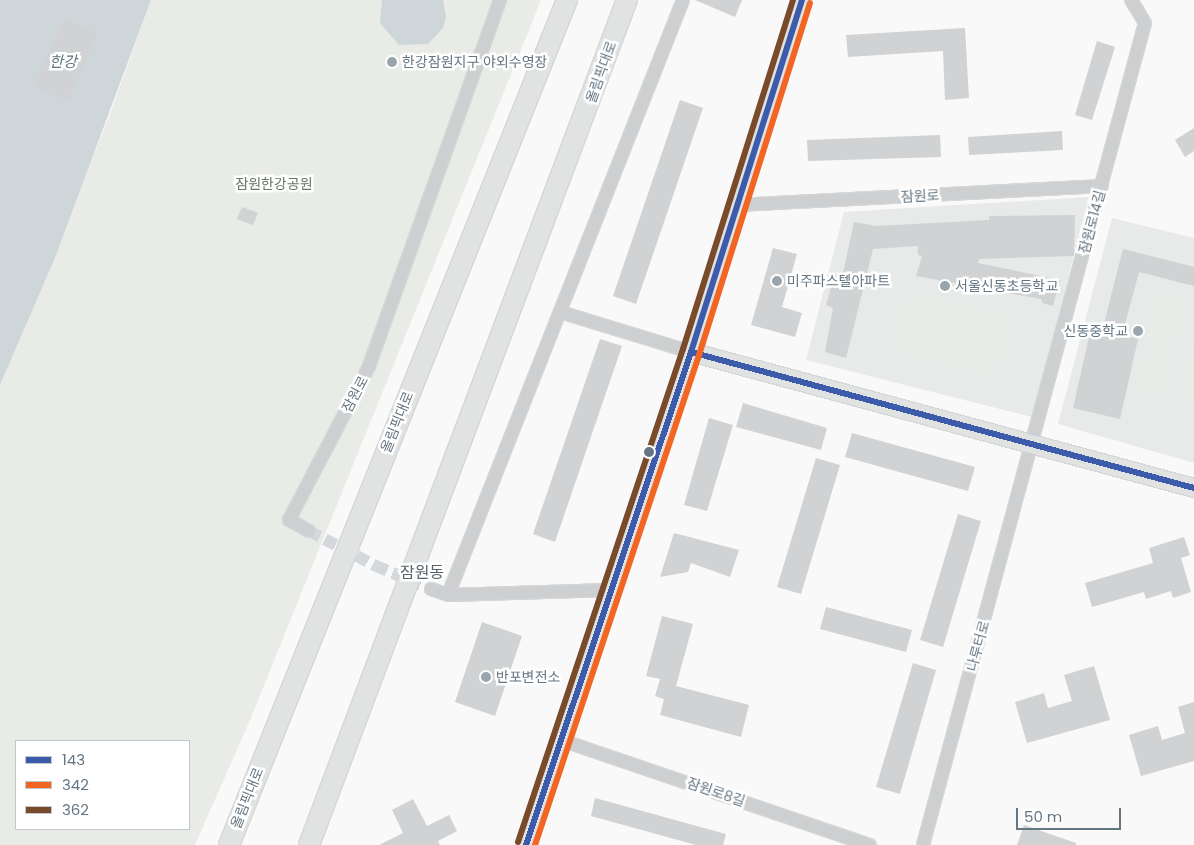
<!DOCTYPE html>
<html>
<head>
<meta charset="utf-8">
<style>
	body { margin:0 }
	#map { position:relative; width:1194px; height:845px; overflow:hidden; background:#f9f9f9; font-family:Poppins,"Noto Sans KR",sans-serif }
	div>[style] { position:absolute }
	.built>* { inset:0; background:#e8e9e9 }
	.green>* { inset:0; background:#e8ebe6 }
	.water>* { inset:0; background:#ced6d9 }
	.building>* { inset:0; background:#d0d2d3 }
	.minor-tunnel>* { height:12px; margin-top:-6px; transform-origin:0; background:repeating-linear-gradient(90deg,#d4d8dc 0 12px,transparent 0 18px) }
	.roads { filter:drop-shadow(1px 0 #d5d6d7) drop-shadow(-1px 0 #d5d6d7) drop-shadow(0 1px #d5d6d7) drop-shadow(0 -1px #d5d6d7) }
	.minor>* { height:12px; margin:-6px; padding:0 6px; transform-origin:6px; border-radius:6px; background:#cecfd0 }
	.secondary>* { height:18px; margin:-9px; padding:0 9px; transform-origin:9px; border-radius:9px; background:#e1e2e2 }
	.trunk>* { height:20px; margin:-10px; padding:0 10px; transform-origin:10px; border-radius:10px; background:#e1e2e2 }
	.bus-1>* { height:6px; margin:-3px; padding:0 3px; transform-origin:3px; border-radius:3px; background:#3d5bab }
	.bus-2>* { height:6px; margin:-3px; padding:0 3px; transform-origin:3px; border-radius:3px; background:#f26522 }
	.bus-3>* { height:6px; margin:-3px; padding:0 3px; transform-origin:3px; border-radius:3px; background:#7a4b2a }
	.dots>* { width:14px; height:14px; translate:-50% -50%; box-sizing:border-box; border:2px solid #fff; border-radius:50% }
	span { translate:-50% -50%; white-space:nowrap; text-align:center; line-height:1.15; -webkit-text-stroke:5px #fff; paint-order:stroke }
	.poi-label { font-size:14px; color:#657683 }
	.left { translate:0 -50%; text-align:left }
	.right { translate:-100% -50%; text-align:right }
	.street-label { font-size:14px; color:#657683 }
	.park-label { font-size:14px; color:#687a64 }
	.water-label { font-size:15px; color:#60757c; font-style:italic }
	.quarter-label { font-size:16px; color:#57646e }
	.legend { position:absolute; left:15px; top:740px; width:175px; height:90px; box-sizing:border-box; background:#fff; border:1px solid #c1c8cd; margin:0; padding:6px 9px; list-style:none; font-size:15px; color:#657683 }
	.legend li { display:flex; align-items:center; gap:10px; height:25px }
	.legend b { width:25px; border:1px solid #c1c8cd }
	.scale { position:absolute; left:1016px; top:808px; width:105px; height:22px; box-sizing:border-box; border:2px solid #657683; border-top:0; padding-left:6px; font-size:15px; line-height:18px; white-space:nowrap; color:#657683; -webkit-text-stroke:4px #fff; paint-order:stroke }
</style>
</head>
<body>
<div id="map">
	<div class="built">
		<div style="clip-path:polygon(1089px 197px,1032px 417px,806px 360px,844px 212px)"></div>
		<div style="clip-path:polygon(1112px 218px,1194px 238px,1194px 463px,1058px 424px)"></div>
	</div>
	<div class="green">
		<div style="clip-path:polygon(evenodd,151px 0,541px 0,250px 720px,195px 845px,0 845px,0 385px,107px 122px,151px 0,16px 741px,189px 741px,189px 829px,16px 829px,16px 741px)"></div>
		<div style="clip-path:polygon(1159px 291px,1187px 299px,1175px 343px,1147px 336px)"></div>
		<div style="clip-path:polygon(908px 292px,1011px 317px,996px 375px,894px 350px)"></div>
		<div style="clip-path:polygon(1194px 335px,1194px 405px,1177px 401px)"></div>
		<div style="clip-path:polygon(1151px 339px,1173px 344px,1161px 396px,1138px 391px)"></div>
	</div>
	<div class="water">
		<div style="clip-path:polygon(0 0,151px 0,56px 255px,0 385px)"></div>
		<div style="clip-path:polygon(382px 0,443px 0,446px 17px,443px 28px,428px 44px,399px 45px,380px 23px)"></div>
	</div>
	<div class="building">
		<div style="clip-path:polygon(695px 0,742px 0,735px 17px)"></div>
		<div style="clip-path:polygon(64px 18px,98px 33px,68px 101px,34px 86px)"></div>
		<div style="clip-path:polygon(965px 28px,969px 98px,945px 100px,943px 51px,848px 57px,846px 35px)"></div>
		<div style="clip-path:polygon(1097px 41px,1115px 47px,1092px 120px,1075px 115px)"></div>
		<div style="clip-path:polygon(680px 100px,703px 108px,636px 304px,613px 296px)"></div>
		<div style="clip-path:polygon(1194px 128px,1194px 151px,1185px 157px,1175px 140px)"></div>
		<div style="clip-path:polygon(1062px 131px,1063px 150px,969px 155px,968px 137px)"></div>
		<div style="clip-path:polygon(940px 135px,941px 157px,808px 161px,807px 140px)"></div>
		<div style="clip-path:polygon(242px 207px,258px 213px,253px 225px,237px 219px)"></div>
		<div style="clip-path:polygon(1075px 215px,1074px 256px,979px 259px,978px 263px,1060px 280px,1053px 306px,1042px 303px,1041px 299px,916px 276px,922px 256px,918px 255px,918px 246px,873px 249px,846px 358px,825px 352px,833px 308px,826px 305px,832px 284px,840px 287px,854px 222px,876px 226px,989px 220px,989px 216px)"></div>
		<div style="clip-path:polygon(773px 248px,797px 254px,782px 307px,802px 313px,795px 337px,751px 325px)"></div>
		<div style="clip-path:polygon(1123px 249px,1194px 267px,1194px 286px,1139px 272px,1122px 335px,1138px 339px,1120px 419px,1073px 408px,1091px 328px,1102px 331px)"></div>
		<div style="clip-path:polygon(600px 339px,622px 346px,555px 542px,533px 534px)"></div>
		<div style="clip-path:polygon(743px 403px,827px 428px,821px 450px,736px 427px)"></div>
		<div style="clip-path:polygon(709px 418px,733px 425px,707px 511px,684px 505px)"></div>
		<div style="clip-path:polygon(852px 433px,975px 467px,968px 491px,845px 457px)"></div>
		<div style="clip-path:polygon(816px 458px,840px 465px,801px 594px,777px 587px)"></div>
		<div style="clip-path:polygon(958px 514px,981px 521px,943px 647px,920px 640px)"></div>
		<div style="clip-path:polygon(674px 533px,739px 550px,730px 577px,691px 563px,688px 572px,660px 577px)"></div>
		<div style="clip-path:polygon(1184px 537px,1190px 555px,1181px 558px,1191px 592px,1173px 598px,1171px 591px,1146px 599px,1144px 592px,1092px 607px,1085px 583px,1153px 563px,1149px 548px)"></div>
		<div style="clip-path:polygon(826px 607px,912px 630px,906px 652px,820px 629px)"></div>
		<div style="clip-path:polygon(662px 616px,693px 624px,676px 686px,749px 705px,741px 737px,660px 715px,664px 699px,655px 696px,660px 679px,646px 676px)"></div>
		<div style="clip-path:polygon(482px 622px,522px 636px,495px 716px,455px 702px)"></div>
		<div style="clip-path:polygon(913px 663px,936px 670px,900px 794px,876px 787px)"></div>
		<div style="clip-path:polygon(1094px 666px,1110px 720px,1027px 743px,1015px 702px,1044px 693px,1048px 708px,1072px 701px,1064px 675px)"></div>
		<div style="clip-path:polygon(1194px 702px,1194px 761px,1141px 776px,1129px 735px,1158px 726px,1162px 740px,1185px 733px,1178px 707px)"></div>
		<div style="clip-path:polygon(595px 798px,726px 834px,723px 845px,696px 845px,591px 816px)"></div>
		<div style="clip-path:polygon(413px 799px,427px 826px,449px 815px,457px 831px,438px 841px,440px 845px,379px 845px,403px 833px,392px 810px)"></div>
		<div style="clip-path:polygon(1024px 825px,1076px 843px,1076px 845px,1017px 845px)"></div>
	</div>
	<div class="minor-tunnel">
		<div style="left:309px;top:531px;width:76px;rotate:27.6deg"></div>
		<div style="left:376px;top:566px;width:60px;rotate:22.7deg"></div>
	</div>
	<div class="roads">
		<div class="minor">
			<div style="left:738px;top:205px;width:364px;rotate:-3deg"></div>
			<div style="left:560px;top:312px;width:137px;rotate:17deg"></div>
			<div style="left:309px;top:531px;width:23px;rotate:-151deg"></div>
			<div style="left:289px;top:520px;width:174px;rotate:-62.5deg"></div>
			<div style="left:369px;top:366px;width:389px;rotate:-70.3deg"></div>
			<div style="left:431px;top:589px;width:18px;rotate:19deg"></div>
			<div style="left:448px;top:595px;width:163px;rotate:-1.8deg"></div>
			<div style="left:448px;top:595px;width:640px;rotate:-68.45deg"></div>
			<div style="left:561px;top:740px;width:326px;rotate:18.8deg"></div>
			<div style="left:923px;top:845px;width:851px;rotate:-74.89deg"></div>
			<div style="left:1145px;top:23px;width:27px;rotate:-121deg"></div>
		</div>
		<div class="secondary">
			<div style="left:691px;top:352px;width:521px;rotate:15.13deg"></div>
			<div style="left:526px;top:845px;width:520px;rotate:-71.5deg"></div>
			<div style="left:691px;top:352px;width:369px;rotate:-72.5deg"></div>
		</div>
		<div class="trunk">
			<div style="left:229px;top:845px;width:910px;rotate:-68.2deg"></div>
			<div style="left:309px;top:845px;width:903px;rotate:-69.38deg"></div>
		</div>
	</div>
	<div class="bus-1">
		<div style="left:691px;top:352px;width:521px;rotate:15.13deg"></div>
		<div style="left:526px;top:845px;width:520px;rotate:-71.5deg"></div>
		<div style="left:691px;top:352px;width:369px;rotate:-72.5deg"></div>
	</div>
	<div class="bus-2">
		<div style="left:535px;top:845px;width:517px;rotate:-71.49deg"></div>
		<div style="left:699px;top:355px;width:369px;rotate:-72.5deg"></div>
	</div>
	<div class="bus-3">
		<div style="left:518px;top:842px;width:520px;rotate:-71.5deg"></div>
		<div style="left:683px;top:349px;width:366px;rotate:-72.5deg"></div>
	</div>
	<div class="dots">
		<div style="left:392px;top:62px;background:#99a4ac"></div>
		<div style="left:777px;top:281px;background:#99a4ac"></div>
		<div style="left:945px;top:286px;background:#99a4ac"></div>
		<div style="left:1138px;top:331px;background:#99a4ac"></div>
		<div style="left:649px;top:452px;background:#657683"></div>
		<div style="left:486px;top:677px;background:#99a4ac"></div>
	</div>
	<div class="poi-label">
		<span class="left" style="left:402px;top:62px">한강잠원지구 야외수영장</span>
		<span class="left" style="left:787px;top:281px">미주파스텔아파트</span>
		<span class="left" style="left:955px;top:286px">서울신동초등학교</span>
		<span class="right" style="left:1128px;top:331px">신동중학교</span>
		<span class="left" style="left:496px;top:677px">반포변전소</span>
	</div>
	<div class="street-label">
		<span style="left:601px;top:72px;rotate:-70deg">올림픽대로</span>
		<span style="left:920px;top:196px;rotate:-3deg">잠원로</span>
		<span style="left:1092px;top:222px;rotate:-75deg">잠원로14길</span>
		<span style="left:355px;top:394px;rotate:-62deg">잠원로</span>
		<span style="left:397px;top:422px;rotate:-68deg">올림픽대로</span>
		<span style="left:978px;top:646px;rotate:-75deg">나루터로</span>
		<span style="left:716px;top:792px;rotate:19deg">잠원로8길</span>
		<span style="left:247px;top:798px;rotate:-68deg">올림픽대로</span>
	</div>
	<div class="park-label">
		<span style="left:274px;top:184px">잠원한강공원</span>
	</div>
	<div class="water-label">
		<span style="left:63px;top:62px">한강</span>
	</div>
	<div class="quarter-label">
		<span style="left:422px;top:573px">잠원동</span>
	</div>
	<ul class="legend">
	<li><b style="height:6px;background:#3d5bab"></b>143</li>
	<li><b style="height:6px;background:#f26522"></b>342</li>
	<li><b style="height:6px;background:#7a4b2a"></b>362</li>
	</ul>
	<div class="scale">50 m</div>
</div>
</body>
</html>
